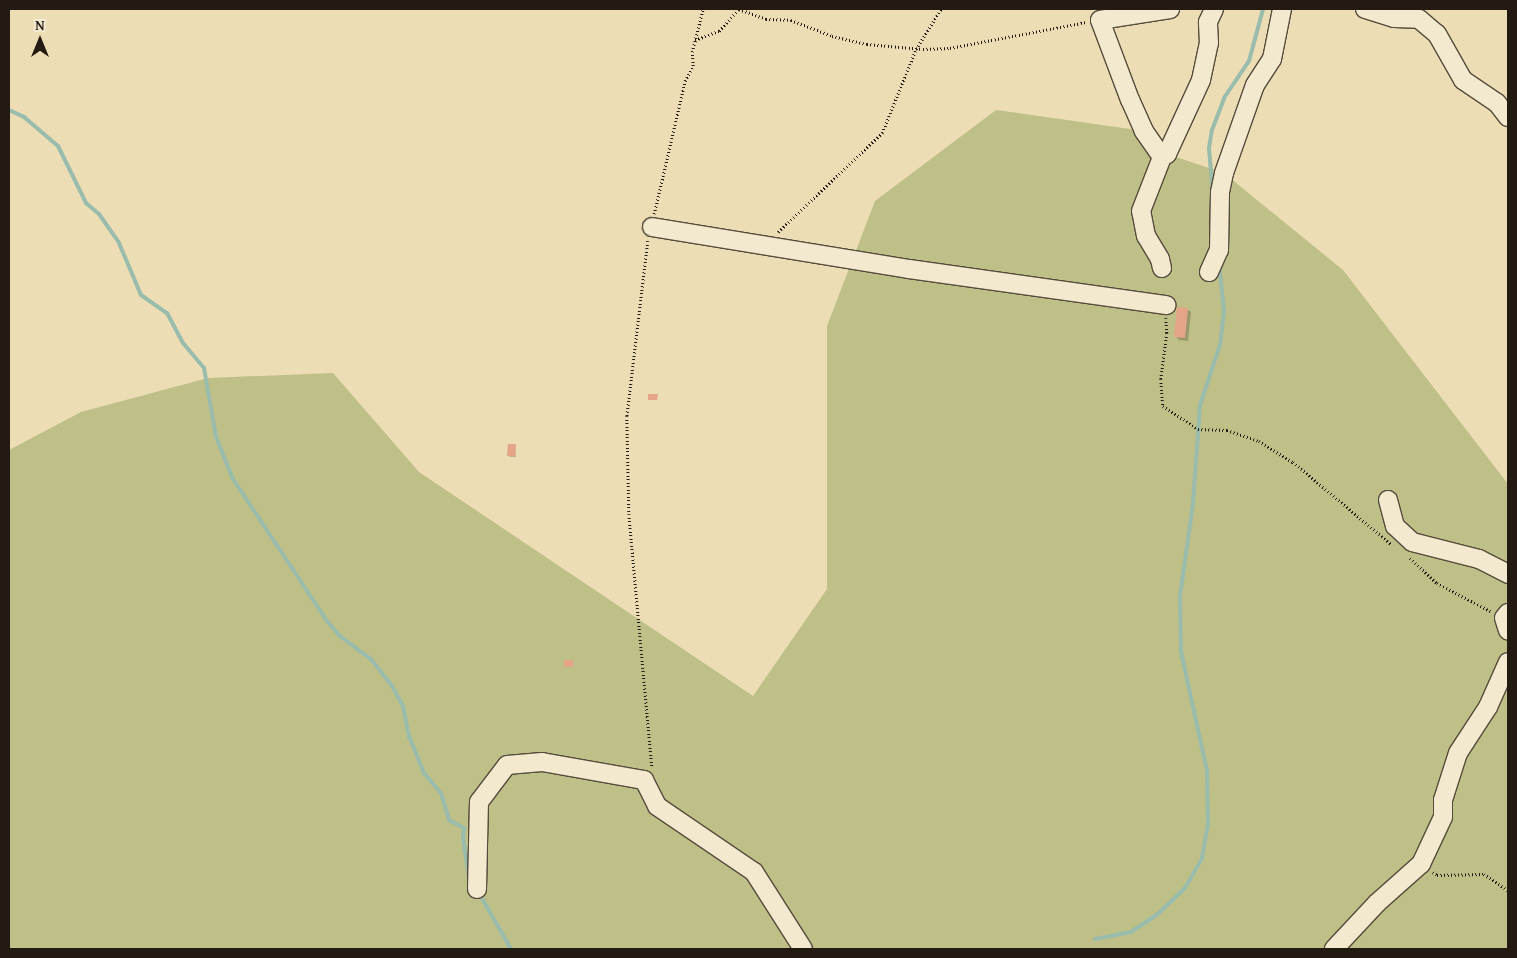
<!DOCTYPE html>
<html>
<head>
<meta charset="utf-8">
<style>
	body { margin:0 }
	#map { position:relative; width:1517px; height:958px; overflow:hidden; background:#ecddb5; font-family:"Gentium Book Plus",serif }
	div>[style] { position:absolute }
	.green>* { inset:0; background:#bfbf88 }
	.shadow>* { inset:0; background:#0003 }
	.stream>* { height:4px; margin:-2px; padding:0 2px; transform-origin:2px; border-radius:2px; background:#99bcac }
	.building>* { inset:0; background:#e4a488 }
	.path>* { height:2.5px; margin-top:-1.25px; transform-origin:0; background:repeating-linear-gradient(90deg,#231a12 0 1px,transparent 0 3.5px) }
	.roads { filter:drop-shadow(1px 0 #554b3b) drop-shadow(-1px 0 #554b3b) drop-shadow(0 1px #554b3b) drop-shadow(0 -1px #554b3b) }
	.minor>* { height:18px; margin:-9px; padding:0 9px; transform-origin:9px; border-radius:9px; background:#f3e9cf }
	span { translate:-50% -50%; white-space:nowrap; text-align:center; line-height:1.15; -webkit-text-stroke:4px #f3e9cf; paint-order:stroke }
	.frame { position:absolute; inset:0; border:10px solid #231a12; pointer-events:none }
	.north { position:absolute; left:15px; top:15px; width:50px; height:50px; -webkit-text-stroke:4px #f3e9cf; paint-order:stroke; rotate:0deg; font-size:14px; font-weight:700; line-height:20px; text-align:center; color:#231a12 }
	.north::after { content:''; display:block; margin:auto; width:18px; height:22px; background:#231a12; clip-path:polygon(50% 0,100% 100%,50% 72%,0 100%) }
</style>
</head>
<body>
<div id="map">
	<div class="green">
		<div style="clip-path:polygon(996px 110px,1144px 131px,1167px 154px,1224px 173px,1343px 270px,1508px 484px,1508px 949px,9px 949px,9px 450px,81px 412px,208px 378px,333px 373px,419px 472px,753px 696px,827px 589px,827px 326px,875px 201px)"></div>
	</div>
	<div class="shadow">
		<div style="clip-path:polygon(1187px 309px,1191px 312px,1188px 341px,1179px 340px,1175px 336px)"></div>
		<div style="clip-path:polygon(515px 445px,516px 457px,510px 457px,509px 455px)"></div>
	</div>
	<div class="stream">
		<div style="left:9px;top:110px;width:17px;rotate:25deg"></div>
		<div style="left:24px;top:117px;width:45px;rotate:40.5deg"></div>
		<div style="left:58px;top:146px;width:64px;rotate:63.8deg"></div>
		<div style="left:86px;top:203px;width:17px;rotate:40deg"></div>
		<div style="left:99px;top:214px;width:35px;rotate:55deg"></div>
		<div style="left:119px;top:243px;width:56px;rotate:67.1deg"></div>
		<div style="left:141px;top:295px;width:32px;rotate:35deg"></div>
		<div style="left:167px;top:313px;width:34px;rotate:62deg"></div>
		<div style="left:183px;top:343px;width:33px;rotate:50deg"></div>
		<div style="left:204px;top:368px;width:70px;rotate:80.1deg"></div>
		<div style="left:216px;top:437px;width:45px;rotate:68deg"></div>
		<div style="left:233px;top:479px;width:170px;rotate:56.5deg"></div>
		<div style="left:327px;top:621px;width:20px;rotate:49deg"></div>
		<div style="left:340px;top:636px;width:39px;rotate:37deg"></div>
		<div style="left:371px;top:659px;width:34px;rotate:52deg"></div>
		<div style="left:392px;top:686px;width:23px;rotate:61deg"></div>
		<div style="left:403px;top:706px;width:31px;rotate:79deg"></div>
		<div style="left:409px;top:736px;width:40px;rotate:68deg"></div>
		<div style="left:424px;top:773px;width:26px;rotate:50deg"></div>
		<div style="left:441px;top:793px;width:28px;rotate:73deg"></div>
		<div style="left:449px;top:820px;width:17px;rotate:28deg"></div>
		<div style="left:464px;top:828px;width:10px;rotate:96deg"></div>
		<div style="left:463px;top:838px;width:46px;rotate:81.2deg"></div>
		<div style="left:1213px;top:195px;width:47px;rotate:-94.9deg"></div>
		<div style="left:1209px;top:148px;width:18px;rotate:-81deg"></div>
		<div style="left:1212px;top:130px;width:34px;rotate:-69deg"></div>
		<div style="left:1224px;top:98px;width:45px;rotate:-56deg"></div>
		<div style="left:1249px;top:61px;width:54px;rotate:-74.9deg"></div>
		<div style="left:479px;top:893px;width:64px;rotate:60.3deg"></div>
		<div style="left:1095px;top:939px;width:37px;rotate:-11deg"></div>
		<div style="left:1131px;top:932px;width:34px;rotate:-34deg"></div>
		<div style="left:1159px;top:913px;width:36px;rotate:-44deg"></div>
		<div style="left:1185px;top:888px;width:34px;rotate:-60deg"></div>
		<div style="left:1202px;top:858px;width:36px;rotate:-80deg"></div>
		<div style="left:1208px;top:823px;width:52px;rotate:-91.1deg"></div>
		<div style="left:1207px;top:771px;width:122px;rotate:-102.3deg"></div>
		<div style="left:1181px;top:652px;width:56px;rotate:-91deg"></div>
		<div style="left:1180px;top:596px;width:94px;rotate:-82deg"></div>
		<div style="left:1193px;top:503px;width:98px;rotate:-85.9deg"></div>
		<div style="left:1200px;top:405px;width:63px;rotate:-71.6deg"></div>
		<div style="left:1220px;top:345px;width:34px;rotate:-83deg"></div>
		<div style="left:1224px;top:311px;width:47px;rotate:-96.1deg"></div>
	</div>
	<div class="building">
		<div style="clip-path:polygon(1177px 307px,1188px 308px,1185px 338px,1174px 337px)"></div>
		<div style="clip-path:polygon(648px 394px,658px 394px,657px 400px,648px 400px)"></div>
		<div style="clip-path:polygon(508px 444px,516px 444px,515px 456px,507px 456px)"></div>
		<div style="clip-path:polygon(564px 660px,573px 660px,573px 667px,564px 667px)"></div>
	</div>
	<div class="path">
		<div style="left:739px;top:9px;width:29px;rotate:20deg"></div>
		<div style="left:766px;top:19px;width:25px;rotate:2deg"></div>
		<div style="left:791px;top:20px;width:44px;rotate:21.3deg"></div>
		<div style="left:832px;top:36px;width:36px;rotate:13deg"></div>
		<div style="left:867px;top:44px;width:56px;rotate:5.1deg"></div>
		<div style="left:923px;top:49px;width:27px;rotate:-2deg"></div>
		<div style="left:950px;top:48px;width:138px;rotate:-10.8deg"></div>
		<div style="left:695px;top:40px;width:26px;rotate:-21deg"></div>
		<div style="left:719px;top:31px;width:30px;rotate:-48deg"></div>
		<div style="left:654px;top:214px;width:137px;rotate:-76.9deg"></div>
		<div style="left:685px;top:81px;width:17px;rotate:-62deg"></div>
		<div style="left:693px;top:66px;width:14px;rotate:-94deg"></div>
		<div style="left:692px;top:52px;width:44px;rotate:-75.7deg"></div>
		<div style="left:778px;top:232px;width:144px;rotate:-43.6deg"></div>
		<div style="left:882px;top:133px;width:91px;rotate:-68deg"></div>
		<div style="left:916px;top:49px;width:47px;rotate:-58deg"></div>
		<div style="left:648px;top:241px;width:176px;rotate:96.8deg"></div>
		<div style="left:627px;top:416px;width:98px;rotate:88.8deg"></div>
		<div style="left:629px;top:514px;width:255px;rotate:84.8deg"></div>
		<div style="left:1166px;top:318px;width:15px;rotate:86deg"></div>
		<div style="left:1167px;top:333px;width:46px;rotate:97.4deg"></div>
		<div style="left:1161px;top:379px;width:27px;rotate:86deg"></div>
		<div style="left:1163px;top:406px;width:42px;rotate:33.3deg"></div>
		<div style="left:1198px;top:429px;width:29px;rotate:2deg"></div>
		<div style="left:1227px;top:430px;width:34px;rotate:19deg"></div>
		<div style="left:1259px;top:441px;width:40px;rotate:32deg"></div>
		<div style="left:1293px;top:462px;width:128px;rotate:39.9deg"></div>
		<div style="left:1410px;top:558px;width:37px;rotate:43deg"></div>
		<div style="left:1437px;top:583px;width:62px;rotate:27.8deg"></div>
		<div style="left:1433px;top:872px;width:5px;rotate:37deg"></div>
		<div style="left:1437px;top:875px;width:47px;rotate:-1.2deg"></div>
		<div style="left:1484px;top:874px;width:29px;rotate:34deg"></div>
	</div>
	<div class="roads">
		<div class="minor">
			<div style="left:1365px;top:9px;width:30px;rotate:17deg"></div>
			<div style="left:1394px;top:18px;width:25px;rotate:2deg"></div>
			<div style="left:1419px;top:19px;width:23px;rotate:40deg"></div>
			<div style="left:1437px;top:34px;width:53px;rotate:60.5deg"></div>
			<div style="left:1463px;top:80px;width:41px;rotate:34.1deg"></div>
			<div style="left:1497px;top:103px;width:18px;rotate:52deg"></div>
			<div style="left:1162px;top:157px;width:6px;rotate:-31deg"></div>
			<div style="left:1167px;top:154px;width:81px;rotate:-65.3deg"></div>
			<div style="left:1201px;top:80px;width:38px;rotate:-78deg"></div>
			<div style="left:1209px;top:43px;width:21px;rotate:-93deg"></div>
			<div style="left:1208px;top:22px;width:14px;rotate:-65deg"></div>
			<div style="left:652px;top:227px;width:260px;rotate:9.3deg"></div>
			<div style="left:909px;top:269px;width:260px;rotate:8deg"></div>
			<div style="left:1162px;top:268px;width:9px;rotate:-103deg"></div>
			<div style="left:1160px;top:259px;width:27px;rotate:-121deg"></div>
			<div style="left:1146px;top:236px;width:25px;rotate:-101deg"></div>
			<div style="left:1141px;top:211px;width:58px;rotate:-68.7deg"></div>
			<div style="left:1162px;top:157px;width:32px;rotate:-125deg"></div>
			<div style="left:1144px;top:131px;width:34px;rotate:-114deg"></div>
			<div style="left:1130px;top:100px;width:85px;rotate:-110.6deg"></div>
			<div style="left:1100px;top:20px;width:71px;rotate:-8.9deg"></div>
			<div style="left:1209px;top:272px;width:24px;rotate:-66deg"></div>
			<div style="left:1219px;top:250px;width:58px;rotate:-89deg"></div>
			<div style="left:1220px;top:192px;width:19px;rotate:-78deg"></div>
			<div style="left:1224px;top:173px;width:93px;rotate:-70.6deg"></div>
			<div style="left:1255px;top:85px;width:31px;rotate:-57deg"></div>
			<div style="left:1272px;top:59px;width:51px;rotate:-78.7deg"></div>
			<div style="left:1388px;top:500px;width:27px;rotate:75deg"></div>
			<div style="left:1395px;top:526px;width:23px;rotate:43deg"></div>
			<div style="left:1412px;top:542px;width:69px;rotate:14.2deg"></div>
			<div style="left:1479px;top:559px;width:33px;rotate:27deg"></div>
			<div style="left:1508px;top:613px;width:6px;rotate:129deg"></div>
			<div style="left:1504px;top:618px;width:13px;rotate:72deg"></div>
			<div style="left:477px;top:889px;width:87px;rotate:-88.7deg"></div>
			<div style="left:479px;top:802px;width:46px;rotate:-52.9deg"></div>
			<div style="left:507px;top:765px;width:35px;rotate:-5deg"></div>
			<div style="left:542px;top:762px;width:104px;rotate:10deg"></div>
			<div style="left:644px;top:780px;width:29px;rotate:63deg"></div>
			<div style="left:657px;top:806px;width:117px;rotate:34.2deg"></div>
			<div style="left:754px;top:872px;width:91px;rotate:57.5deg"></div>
			<div style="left:1334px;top:949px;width:63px;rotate:-46.9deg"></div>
			<div style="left:1377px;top:903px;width:59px;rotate:-41.6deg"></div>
			<div style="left:1421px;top:864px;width:52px;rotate:-64.9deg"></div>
			<div style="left:1443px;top:817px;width:17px;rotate:-90deg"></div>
			<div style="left:1443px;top:800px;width:49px;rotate:-72.3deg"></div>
			<div style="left:1458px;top:753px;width:55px;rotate:-56.9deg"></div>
			<div style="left:1488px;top:707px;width:49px;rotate:-66deg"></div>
		</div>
	</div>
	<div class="frame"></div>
	<div class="north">N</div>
</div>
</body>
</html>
